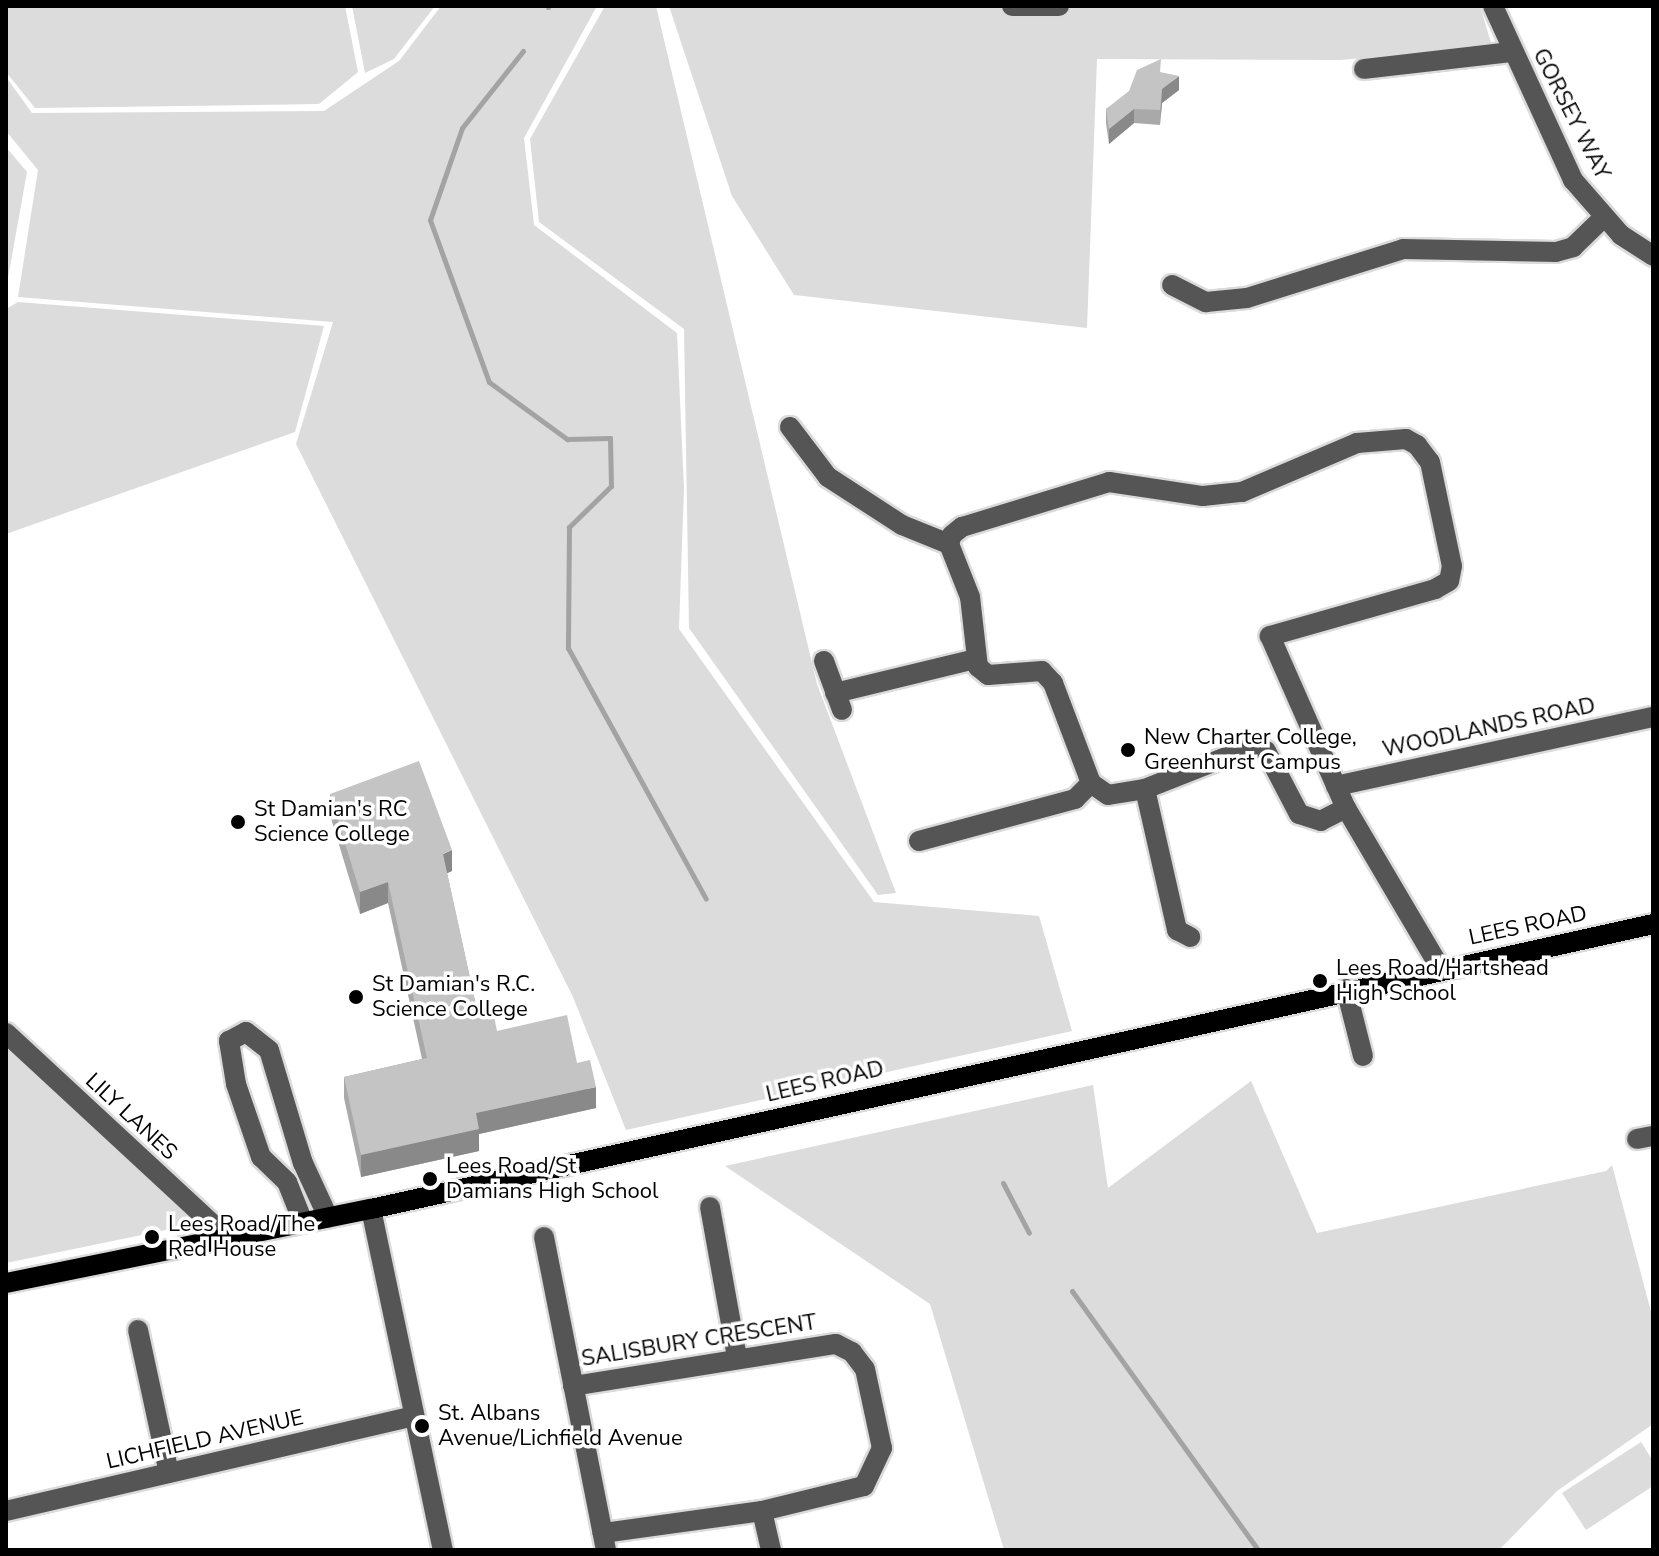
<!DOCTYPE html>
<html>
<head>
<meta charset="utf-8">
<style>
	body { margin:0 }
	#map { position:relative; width:1659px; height:1556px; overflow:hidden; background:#fff; font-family:"Nunito Sans",sans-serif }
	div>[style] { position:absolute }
	.green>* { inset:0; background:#dcdcdc }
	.stream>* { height:5px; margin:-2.5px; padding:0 2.5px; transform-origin:2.5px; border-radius:2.5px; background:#a3a3a3 }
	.roads { filter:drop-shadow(2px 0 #dbdbdb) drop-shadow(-2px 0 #dbdbdb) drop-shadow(0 2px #dbdbdb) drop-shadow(0 -2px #dbdbdb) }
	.minor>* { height:20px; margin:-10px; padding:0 10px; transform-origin:10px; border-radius:10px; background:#555 }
	.major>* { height:20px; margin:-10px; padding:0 10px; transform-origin:10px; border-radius:10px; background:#000 }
	.wall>* { inset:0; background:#a9a9a9 }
	.shaded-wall>* { inset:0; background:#898989 }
	.building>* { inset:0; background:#c4c4c4 }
	.dots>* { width:22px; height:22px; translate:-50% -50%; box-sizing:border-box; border:4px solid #fff; border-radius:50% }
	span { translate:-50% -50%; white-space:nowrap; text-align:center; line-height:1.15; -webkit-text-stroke:7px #fff; paint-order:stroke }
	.street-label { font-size:22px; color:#000 }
	.poi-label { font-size:22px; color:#000 }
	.left { translate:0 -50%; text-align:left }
	.frame { position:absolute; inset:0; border:8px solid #000; pointer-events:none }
</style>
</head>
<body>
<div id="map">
	<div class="green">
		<div style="clip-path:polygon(6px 6px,345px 6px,358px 72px,319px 104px,35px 108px,6px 72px)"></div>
		<div style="clip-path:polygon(352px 6px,435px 6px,394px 59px,365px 73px)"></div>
		<div style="clip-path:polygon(441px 6px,597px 6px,524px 138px,534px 225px,677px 333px,684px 489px,679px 629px,874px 902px,1039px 916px,1072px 1031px,626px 1130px,573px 997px,296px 444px,333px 322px,18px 297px,38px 170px,6px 131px,6px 77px,32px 113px,324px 111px,399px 61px)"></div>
		<div style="clip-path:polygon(605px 6px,656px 6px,817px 684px,896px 893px,878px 895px,689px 628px,684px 329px,539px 222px,530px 139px)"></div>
		<div style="clip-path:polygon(669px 6px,1480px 6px,1492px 46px,1340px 60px,1097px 59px,1087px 328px,794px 295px,732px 196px)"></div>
		<div style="clip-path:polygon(6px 147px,27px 172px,6px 289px)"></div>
		<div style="clip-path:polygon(18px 302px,324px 326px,295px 432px,6px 534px,6px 309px)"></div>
		<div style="clip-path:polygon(6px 1049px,195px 1224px,6px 1263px)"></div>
		<div style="clip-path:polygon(1251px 1081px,1317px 1233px,1606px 1171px,1612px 1165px,1653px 1319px,1653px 1424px,1557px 1491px,1499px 1550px,1004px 1550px,930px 1304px,725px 1166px,1093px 1085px,1108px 1188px)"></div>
		<div style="clip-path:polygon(1641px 1442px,1653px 1461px,1653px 1486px,1586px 1530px,1562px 1493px)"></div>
	</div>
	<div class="stream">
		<div style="left:548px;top:6px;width:1px;rotate:90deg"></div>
		<div style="left:523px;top:51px;width:98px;rotate:128.4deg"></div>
		<div style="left:462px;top:128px;width:97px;rotate:109.2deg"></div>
		<div style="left:430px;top:220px;width:172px;rotate:70deg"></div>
		<div style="left:489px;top:382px;width:97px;rotate:36.2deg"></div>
		<div style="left:567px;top:439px;width:43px;rotate:-1.3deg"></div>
		<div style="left:610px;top:438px;width:48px;rotate:88.8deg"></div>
		<div style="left:611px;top:486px;width:59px;rotate:135.7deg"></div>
		<div style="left:569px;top:527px;width:121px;rotate:90.5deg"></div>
		<div style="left:568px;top:648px;width:286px;rotate:61.2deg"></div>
		<div style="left:1003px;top:1183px;width:56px;rotate:62.5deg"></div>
		<div style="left:1072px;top:1291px;width:319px;rotate:54.3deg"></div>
	</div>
	<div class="roads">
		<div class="minor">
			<div style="left:1012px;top:6px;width:47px"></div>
			<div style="left:1493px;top:6px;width:192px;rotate:65.3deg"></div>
			<div style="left:1573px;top:180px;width:73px;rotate:48.9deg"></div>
			<div style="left:1621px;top:235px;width:38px;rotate:33deg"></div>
			<div style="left:1364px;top:69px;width:149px;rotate:-6.6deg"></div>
			<div style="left:1172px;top:285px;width:38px;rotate:27deg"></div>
			<div style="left:1206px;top:302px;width:41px;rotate:-5.6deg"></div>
			<div style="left:1247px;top:298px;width:164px;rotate:-17.4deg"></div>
			<div style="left:1403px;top:249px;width:153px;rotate:1.1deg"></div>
			<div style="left:1556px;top:252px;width:18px;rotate:-16deg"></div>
			<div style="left:1573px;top:247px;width:42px;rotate:-44deg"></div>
			<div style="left:790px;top:427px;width:63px;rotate:52.8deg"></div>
			<div style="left:828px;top:477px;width:88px;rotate:33deg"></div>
			<div style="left:902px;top:525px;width:51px;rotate:22deg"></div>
			<div style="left:824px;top:661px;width:52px;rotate:69.8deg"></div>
			<div style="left:835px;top:693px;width:145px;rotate:-13.6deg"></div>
			<div style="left:1336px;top:786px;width:324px;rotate:-12.3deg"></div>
			<div style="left:1145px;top:789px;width:145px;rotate:77.2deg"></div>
			<div style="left:1177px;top:930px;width:15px;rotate:28deg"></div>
			<div style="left:1346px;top:808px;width:28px;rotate:153deg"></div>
			<div style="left:1321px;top:821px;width:23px;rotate:-162deg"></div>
			<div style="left:1299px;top:814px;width:71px;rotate:-117.6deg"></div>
			<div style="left:1266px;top:751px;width:13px;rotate:-157deg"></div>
			<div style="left:1254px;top:746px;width:117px;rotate:158.5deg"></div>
			<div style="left:1145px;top:789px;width:37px;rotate:171deg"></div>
			<div style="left:1108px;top:795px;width:21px;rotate:-145deg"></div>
			<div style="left:1091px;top:783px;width:107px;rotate:-110.8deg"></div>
			<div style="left:1053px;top:683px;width:16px;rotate:-133deg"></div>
			<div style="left:1042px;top:671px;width:54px;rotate:175.8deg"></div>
			<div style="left:988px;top:675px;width:13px;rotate:-141deg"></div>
			<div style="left:978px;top:667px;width:70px;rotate:-96.5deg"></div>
			<div style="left:970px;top:597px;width:57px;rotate:-111.6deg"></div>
			<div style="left:949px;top:544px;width:9px;rotate:-72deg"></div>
			<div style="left:952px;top:535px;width:13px;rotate:-39deg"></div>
			<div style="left:962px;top:527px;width:154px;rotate:-17deg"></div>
			<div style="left:1109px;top:482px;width:95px;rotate:8.5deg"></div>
			<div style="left:1203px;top:496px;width:39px;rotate:-6deg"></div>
			<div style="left:1242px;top:492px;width:125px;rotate:-23.1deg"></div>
			<div style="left:1357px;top:443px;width:49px;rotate:-4.7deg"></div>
			<div style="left:1406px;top:439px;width:13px;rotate:29deg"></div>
			<div style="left:1417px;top:445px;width:21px;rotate:53deg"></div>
			<div style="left:1430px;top:462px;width:106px;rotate:78.1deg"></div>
			<div style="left:1452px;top:566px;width:15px;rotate:101deg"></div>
			<div style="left:1449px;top:581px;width:16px;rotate:150deg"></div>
			<div style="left:1435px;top:589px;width:172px;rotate:164.1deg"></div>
			<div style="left:1270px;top:636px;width:188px;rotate:66.2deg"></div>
			<div style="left:1346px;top:808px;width:187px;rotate:59.5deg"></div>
			<div style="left:919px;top:841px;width:162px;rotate:-15.1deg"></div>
			<div style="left:1075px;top:799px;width:23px;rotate:-45deg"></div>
			<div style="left:1346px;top:989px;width:69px;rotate:75.8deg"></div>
			<div style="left:6px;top:1033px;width:299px;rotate:42.8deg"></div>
			<div style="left:1637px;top:1139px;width:16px;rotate:-11deg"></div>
			<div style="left:710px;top:1207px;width:152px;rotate:79.8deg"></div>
			<div style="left:371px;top:1209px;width:349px;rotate:78.1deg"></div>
			<div style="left:303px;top:1222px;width:43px;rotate:-111.8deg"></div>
			<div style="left:287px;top:1182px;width:36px;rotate:-136deg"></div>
			<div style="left:261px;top:1157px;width:77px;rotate:-108.9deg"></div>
			<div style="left:236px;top:1084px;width:44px;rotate:-99.2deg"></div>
			<div style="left:229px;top:1041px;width:19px;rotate:-28deg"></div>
			<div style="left:246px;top:1032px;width:29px;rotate:38deg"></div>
			<div style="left:269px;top:1050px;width:118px;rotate:73.3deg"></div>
			<div style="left:303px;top:1163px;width:60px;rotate:65.2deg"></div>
			<div style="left:544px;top:1237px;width:319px;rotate:78.8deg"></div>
			<div style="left:138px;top:1330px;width:146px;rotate:77.8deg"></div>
			<div style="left:573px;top:1386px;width:266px;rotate:-9.1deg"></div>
			<div style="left:836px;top:1344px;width:18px;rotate:27deg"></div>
			<div style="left:852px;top:1352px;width:21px;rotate:53deg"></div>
			<div style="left:865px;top:1369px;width:81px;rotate:77.9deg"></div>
			<div style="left:882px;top:1448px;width:42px;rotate:115.3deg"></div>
			<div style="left:864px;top:1486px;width:105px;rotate:166.2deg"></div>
			<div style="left:762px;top:1511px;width:161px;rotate:172.1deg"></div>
			<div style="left:6px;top:1511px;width:419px;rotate:-13.1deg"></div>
			<div style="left:762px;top:1511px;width:40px;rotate:77deg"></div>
		</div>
		<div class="major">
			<div style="left:6px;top:1283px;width:372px;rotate:-11.5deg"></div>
			<div style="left:371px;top:1209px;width:1313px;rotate:-12.53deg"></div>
		</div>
	</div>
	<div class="wall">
		<div style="clip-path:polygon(1161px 73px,1179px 90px,1162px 103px,1160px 125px,1134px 123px,1109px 144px,1106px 123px,1106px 109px)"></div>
		<div style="clip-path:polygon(330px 794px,452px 871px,447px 873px,477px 1010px,497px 1031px,577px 1063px,596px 1108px,479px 1134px,479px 1151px,361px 1177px,344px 1098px,344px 1077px,422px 1059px,388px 903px,360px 914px,330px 815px)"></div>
	</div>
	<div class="shaded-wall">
		<div style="clip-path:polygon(1179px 76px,1179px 90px,1162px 103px,1160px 125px,1162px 89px)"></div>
		<div style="clip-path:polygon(1134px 109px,1134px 123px,1109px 144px,1109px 129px)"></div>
		<div style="clip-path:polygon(452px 850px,452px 871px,443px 875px,443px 854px)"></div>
		<div style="clip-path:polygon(388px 882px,388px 903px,360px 914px,360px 892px)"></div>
		<div style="clip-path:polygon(596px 1087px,596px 1108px,479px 1134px,479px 1151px,361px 1177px,361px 1155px,476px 1113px)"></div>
	</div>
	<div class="building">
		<div style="clip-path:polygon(1161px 59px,1160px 72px,1179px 76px,1162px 89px,1160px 110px,1134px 109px,1109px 129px,1106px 109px,1129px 91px,1137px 70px)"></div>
		<div style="clip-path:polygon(419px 761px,452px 850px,443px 854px,477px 1010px,492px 1007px,497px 1031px,567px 1015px,577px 1063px,590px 1060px,596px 1087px,476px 1113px,479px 1129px,361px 1155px,344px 1077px,427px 1058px,388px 882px,360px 892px,330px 794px)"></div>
	</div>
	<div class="dots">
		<div style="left:1128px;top:750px;background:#000"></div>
		<div style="left:238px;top:822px;background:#000"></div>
		<div style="left:1320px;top:981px;background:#000"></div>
		<div style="left:356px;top:997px;background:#000"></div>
		<div style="left:430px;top:1179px;background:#000"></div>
		<div style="left:152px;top:1237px;background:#000"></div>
		<div style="left:422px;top:1426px;background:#000"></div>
	</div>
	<div class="street-label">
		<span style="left:1571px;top:114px;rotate:63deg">GORSEY WAY</span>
		<span style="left:1489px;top:728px;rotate:-12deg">WOODLANDS ROAD</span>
		<span style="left:1528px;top:926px;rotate:-12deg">LEES ROAD</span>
		<span style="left:825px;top:1082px;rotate:-13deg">LEES ROAD</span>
		<span style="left:131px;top:1117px;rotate:43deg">LILY LANES</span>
		<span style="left:699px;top:1341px;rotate:-9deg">SALISBURY CRESCENT</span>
		<span style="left:205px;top:1440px;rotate:-13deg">LICHFIELD AVENUE</span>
	</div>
	<div class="poi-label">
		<span class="left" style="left:1144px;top:750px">New Charter College,<br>Greenhurst Campus</span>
		<span class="left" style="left:254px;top:822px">St Damian's RC<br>Science College</span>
		<span class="left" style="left:1336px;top:981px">Lees Road/Hartshead<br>High School</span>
		<span class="left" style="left:372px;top:997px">St Damian's R.C.<br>Science College</span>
		<span class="left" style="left:446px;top:1179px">Lees Road/St<br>Damians High School</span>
		<span class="left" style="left:168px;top:1237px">Lees Road/The<br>Red House</span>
		<span class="left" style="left:438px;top:1426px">St. Albans<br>Avenue/Lichfield Avenue</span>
	</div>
	<div class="frame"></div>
</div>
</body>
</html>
